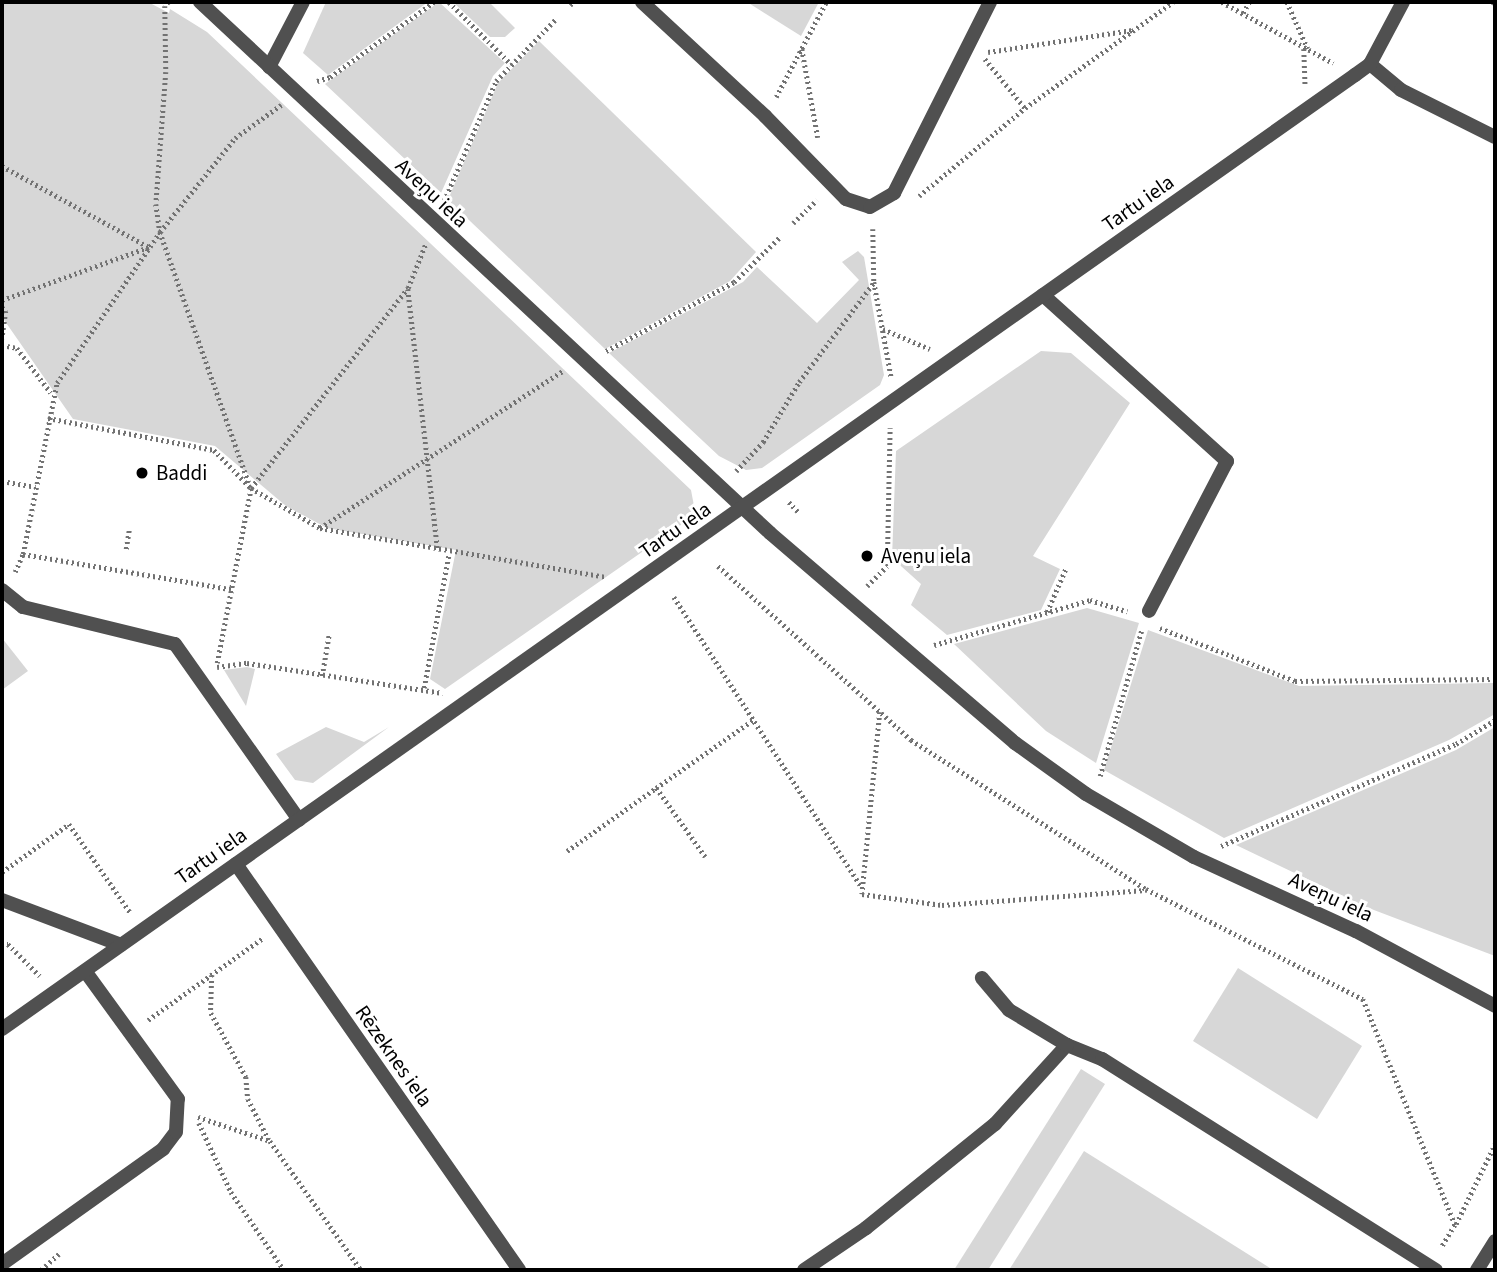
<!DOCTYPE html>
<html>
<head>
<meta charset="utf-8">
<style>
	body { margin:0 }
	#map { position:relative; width:1497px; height:1272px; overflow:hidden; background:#fff; font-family:"Source Sans 3",sans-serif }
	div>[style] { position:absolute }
	.green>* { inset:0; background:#d7d7d7 }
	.path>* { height:4.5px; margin-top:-2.25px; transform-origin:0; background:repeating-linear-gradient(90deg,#727272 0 2px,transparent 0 5.5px) }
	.lane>* { height:14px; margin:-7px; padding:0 7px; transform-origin:7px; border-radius:7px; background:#505050 }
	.street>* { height:14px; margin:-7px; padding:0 7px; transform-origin:7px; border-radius:7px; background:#505050 }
	.dots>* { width:19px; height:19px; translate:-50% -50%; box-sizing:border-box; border:4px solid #fff; border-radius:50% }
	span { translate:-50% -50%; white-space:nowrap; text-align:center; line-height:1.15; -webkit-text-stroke:6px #fff; paint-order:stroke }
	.street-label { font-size:21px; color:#000 }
	.poi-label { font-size:21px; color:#000 }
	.left { translate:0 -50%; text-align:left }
	.frame { position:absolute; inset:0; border:4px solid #000; pointer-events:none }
</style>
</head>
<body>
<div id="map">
	<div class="green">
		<div style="clip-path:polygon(2px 2px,148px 2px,169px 13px,170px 9px,207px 32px,691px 490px,694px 506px,688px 520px,445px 689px,430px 679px,456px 550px,327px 528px,286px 506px,215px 446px,73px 419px,2px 317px)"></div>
		<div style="clip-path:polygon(326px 2px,428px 2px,328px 75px,303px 53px)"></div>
		<div style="clip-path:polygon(439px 2px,505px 63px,493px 76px,441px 193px,325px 84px)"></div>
		<div style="clip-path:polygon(453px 2px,489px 2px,515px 28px,505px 37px,490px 37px)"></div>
		<div style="clip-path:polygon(747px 2px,819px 2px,801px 36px)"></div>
		<div style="clip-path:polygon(539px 41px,756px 252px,730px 281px,605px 349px,451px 203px,450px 195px,498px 83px)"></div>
		<div style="clip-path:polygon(858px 251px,864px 257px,884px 375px,880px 385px,762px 468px,746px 470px,719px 456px,609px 353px,743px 282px,757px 267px,817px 323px,859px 280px,842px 262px)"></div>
		<div style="clip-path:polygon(1041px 351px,1071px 353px,1130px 403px,1033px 556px,1060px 569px,1041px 610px,947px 635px,911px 605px,921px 584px,892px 558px,896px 451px)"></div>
		<div style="clip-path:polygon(1087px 608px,1139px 623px,1096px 763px,1046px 731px,954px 644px)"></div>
		<div style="clip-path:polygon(1148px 630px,1299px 686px,1495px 683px,1495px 714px,1449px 740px,1224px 838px,1104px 770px)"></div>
		<div style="clip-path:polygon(2px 638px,28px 671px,2px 690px)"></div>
		<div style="clip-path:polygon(247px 667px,255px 669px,246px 706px,224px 670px)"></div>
		<div style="clip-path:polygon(326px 727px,364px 742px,389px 727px,313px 783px,295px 780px,276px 754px)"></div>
		<div style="clip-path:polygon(1495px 727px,1495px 956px,1366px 907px,1236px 845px,1456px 750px)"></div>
		<div style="clip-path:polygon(1238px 968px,1362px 1046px,1317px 1119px,1193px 1041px)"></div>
		<div style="clip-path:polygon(1081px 1069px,1105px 1084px,988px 1270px,954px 1270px)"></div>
		<div style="clip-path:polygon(1084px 1151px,1273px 1270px,1009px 1270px)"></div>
	</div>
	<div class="path">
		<div style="left:169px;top:2px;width:6px;rotate:135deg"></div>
		<div style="left:165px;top:6px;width:66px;rotate:89.1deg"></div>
		<div style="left:166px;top:72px;width:132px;rotate:94.3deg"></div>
		<div style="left:156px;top:204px;width:28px;rotate:82deg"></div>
		<div style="left:160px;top:232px;width:266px;rotate:70.5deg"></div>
		<div style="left:449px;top:2px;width:88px;rotate:45deg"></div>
		<div style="left:1222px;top:2px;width:127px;rotate:28.8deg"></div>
		<div style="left:1287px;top:2px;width:51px;rotate:65.9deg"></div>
		<div style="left:1492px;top:2px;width:3px;rotate:18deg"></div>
		<div style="left:570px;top:5px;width:4px;rotate:-45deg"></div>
		<div style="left:1243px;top:13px;width:13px;rotate:-61deg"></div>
		<div style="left:802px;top:49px;width:90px;rotate:79.8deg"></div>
		<div style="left:1304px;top:49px;width:36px;rotate:88deg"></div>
		<div style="left:988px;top:52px;width:146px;rotate:-8.7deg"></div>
		<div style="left:985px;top:59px;width:63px;rotate:50.8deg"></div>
		<div style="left:317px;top:81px;width:14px;rotate:-17deg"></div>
		<div style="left:330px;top:77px;width:128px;rotate:-35.8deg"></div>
		<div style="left:776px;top:97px;width:107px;rotate:-62.2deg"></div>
		<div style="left:2px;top:166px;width:168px;rotate:28.9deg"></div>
		<div style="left:919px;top:196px;width:138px;rotate:-39.7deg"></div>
		<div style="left:1025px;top:108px;width:182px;rotate:-35.6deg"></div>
		<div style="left:444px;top:201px;width:131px;rotate:-66.6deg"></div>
		<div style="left:496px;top:81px;width:85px;rotate:-46deg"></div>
		<div style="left:793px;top:223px;width:33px;rotate:-44deg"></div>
		<div style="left:873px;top:229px;width:53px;rotate:88.9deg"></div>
		<div style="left:874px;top:282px;width:96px;rotate:79.7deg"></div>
		<div style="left:408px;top:289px;width:264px;rotate:83.5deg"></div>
		<div style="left:2px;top:300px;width:156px;rotate:-19.8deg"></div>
		<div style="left:2px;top:307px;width:6px;rotate:45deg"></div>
		<div style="left:6px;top:311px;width:28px;rotate:98deg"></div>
		<div style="left:883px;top:329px;width:51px;rotate:23.1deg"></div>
		<div style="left:2px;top:345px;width:15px;rotate:11deg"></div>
		<div style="left:17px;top:348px;width:56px;rotate:52.9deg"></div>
		<div style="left:606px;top:351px;width:145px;rotate:-28.3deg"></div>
		<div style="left:734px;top:282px;width:64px;rotate:-44.4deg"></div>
		<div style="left:48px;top:418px;width:169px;rotate:10.9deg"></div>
		<div style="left:214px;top:450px;width:53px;rotate:45.8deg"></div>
		<div style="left:251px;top:488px;width:80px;rotate:30.1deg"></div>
		<div style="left:320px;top:528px;width:290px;rotate:9.7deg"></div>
		<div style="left:736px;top:471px;width:40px;rotate:-47deg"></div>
		<div style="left:763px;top:442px;width:70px;rotate:-59deg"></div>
		<div style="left:799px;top:382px;width:125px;rotate:-53.1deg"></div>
		<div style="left:2px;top:481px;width:34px;rotate:10deg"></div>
		<div style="left:789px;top:502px;width:16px;rotate:47deg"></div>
		<div style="left:320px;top:528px;width:291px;rotate:-32.9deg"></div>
		<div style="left:126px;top:549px;width:19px;rotate:-81deg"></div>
		<div style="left:23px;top:554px;width:211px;rotate:9.6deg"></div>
		<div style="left:718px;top:566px;width:260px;rotate:42deg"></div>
		<div style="left:911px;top:740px;width:278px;rotate:32.4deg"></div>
		<div style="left:1146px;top:889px;width:243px;rotate:26.9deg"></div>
		<div style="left:1363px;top:999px;width:244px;rotate:67.8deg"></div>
		<div style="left:1455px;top:1225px;width:27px;rotate:121deg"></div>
		<div style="left:15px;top:572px;width:20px;rotate:-66deg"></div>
		<div style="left:23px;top:554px;width:174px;rotate:-78.8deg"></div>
		<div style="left:57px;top:383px;width:183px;rotate:-55.7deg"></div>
		<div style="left:160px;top:232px;width:120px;rotate:-51.4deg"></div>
		<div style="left:235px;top:138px;width:57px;rotate:-35.7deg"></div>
		<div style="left:867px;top:586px;width:28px;rotate:-45deg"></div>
		<div style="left:887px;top:566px;width:138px;rotate:-88.8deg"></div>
		<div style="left:674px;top:597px;width:346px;rotate:57.1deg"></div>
		<div style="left:1047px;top:612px;width:48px;rotate:-66.6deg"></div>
		<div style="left:1160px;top:628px;width:145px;rotate:21.4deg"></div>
		<div style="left:1295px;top:681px;width:200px;rotate:-0.6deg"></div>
		<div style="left:934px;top:645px;width:162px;rotate:-16.1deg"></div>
		<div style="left:1090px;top:600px;width:39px;rotate:17deg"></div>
		<div style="left:217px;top:663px;width:178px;rotate:-79deg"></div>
		<div style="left:251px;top:488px;width:254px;rotate:-51.9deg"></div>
		<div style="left:408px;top:288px;width:48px;rotate:-68.2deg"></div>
		<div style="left:217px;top:667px;width:30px;rotate:-8deg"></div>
		<div style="left:247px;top:663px;width:198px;rotate:8.7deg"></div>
		<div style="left:322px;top:676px;width:43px;rotate:-80.5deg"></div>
		<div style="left:424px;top:688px;width:137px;rotate:-79.5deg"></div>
		<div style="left:880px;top:712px;width:183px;rotate:95.6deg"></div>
		<div style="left:862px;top:894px;width:81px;rotate:7.8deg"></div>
		<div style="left:942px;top:905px;width:204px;rotate:-4.2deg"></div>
		<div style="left:1100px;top:776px;width:153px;rotate:-74.1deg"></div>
		<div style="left:1221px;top:846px;width:256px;rotate:-23.5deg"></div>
		<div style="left:1456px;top:744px;width:46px;rotate:-31.6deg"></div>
		<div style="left:567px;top:851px;width:109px;rotate:-35.3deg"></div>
		<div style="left:705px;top:857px;width:85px;rotate:-125.4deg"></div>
		<div style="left:656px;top:788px;width:118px;rotate:-35deg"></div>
		<div style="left:2px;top:872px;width:82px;rotate:-35.6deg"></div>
		<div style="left:69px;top:824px;width:107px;rotate:55.3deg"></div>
		<div style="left:2px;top:944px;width:6px"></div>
		<div style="left:8px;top:944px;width:45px;rotate:45deg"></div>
		<div style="left:212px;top:975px;width:38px;rotate:92deg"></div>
		<div style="left:211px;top:1013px;width:73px;rotate:61.3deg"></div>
		<div style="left:246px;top:1077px;width:22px;rotate:85deg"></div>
		<div style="left:248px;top:1099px;width:46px;rotate:62.9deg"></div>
		<div style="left:148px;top:1020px;width:141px;rotate:-35.5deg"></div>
		<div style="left:198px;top:1117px;width:76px;rotate:18.4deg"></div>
		<div style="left:270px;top:1141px;width:158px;rotate:54.8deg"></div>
		<div style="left:199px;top:1123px;width:76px;rotate:65.1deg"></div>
		<div style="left:231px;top:1192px;width:94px;rotate:55.8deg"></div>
		<div style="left:1456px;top:1224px;width:89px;rotate:-64deg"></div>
		<div style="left:41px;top:1270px;width:24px;rotate:-42deg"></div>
	</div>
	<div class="lane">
		<div style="left:642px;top:2px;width:168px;rotate:42.8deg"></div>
		<div style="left:765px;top:116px;width:116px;rotate:45.7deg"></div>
		<div style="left:846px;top:199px;width:25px;rotate:18deg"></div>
		<div style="left:870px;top:207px;width:28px;rotate:-30deg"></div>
		<div style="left:894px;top:193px;width:214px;rotate:-63.3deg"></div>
		<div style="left:269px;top:67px;width:73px;rotate:-62.4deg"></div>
		<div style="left:1043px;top:295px;width:248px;rotate:42.1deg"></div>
		<div style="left:1227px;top:461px;width:169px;rotate:117.5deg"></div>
		<div style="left:2px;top:590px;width:27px;rotate:39deg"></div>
		<div style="left:23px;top:607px;width:156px;rotate:13.7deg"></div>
		<div style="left:175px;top:644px;width:215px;rotate:54.8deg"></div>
		<div style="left:2px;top:900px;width:127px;rotate:20.7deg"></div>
		<div style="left:1067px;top:1045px;width:38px;rotate:22deg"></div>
		<div style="left:1102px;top:1059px;width:395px;rotate:32.3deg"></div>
		<div style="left:2px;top:1264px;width:198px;rotate:-35.5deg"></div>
		<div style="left:163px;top:1149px;width:21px;rotate:-53deg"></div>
		<div style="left:176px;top:1132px;width:33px;rotate:-87deg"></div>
		<div style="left:178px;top:1099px;width:158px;rotate:-126deg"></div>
		<div style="left:804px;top:1270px;width:75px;rotate:-34.1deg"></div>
		<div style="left:866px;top:1228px;width:166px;rotate:-38.9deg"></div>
		<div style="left:995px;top:1124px;width:107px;rotate:-47.7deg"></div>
		<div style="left:1067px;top:1045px;width:68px;rotate:-148.9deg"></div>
		<div style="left:1009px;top:1010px;width:42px;rotate:-130.2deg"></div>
	</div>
	<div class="street">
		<div style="left:200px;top:2px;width:779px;rotate:42.97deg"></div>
		<div style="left:770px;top:533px;width:323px;rotate:40.6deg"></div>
		<div style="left:1015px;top:743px;width:87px;rotate:35.7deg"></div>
		<div style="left:1086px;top:794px;width:125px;rotate:30.3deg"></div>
		<div style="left:1194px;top:857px;width:178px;rotate:24.6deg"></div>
		<div style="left:1356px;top:931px;width:158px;rotate:28.3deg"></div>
		<div style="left:1370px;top:64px;width:40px;rotate:40deg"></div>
		<div style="left:1401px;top:90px;width:105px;rotate:26.6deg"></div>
		<div style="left:236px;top:864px;width:495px;rotate:55.1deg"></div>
		<div style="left:2px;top:1029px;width:1656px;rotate:-35.19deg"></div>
		<div style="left:1355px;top:75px;width:19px;rotate:-36deg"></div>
		<div style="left:1370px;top:64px;width:70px;rotate:-62deg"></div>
		<div style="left:1477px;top:1270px;width:34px;rotate:-58deg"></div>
	</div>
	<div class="dots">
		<div style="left:142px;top:473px;background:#000"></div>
		<div style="left:867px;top:556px;background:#000"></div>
	</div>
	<div class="street-label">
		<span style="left:432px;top:193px;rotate:43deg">Aveņu iela</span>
		<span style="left:1138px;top:203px;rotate:-35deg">Tartu iela</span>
		<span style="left:675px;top:530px;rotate:-35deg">Tartu iela</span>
		<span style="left:211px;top:856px;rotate:-35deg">Tartu iela</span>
		<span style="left:1331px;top:897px;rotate:25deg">Aveņu iela</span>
		<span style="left:394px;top:1056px;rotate:55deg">Rēzeknes iela</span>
	</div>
	<div class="poi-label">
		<span class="left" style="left:156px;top:473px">Baddi</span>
		<span class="left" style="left:881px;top:556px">Aveņu iela</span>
	</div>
	<div class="frame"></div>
</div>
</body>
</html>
